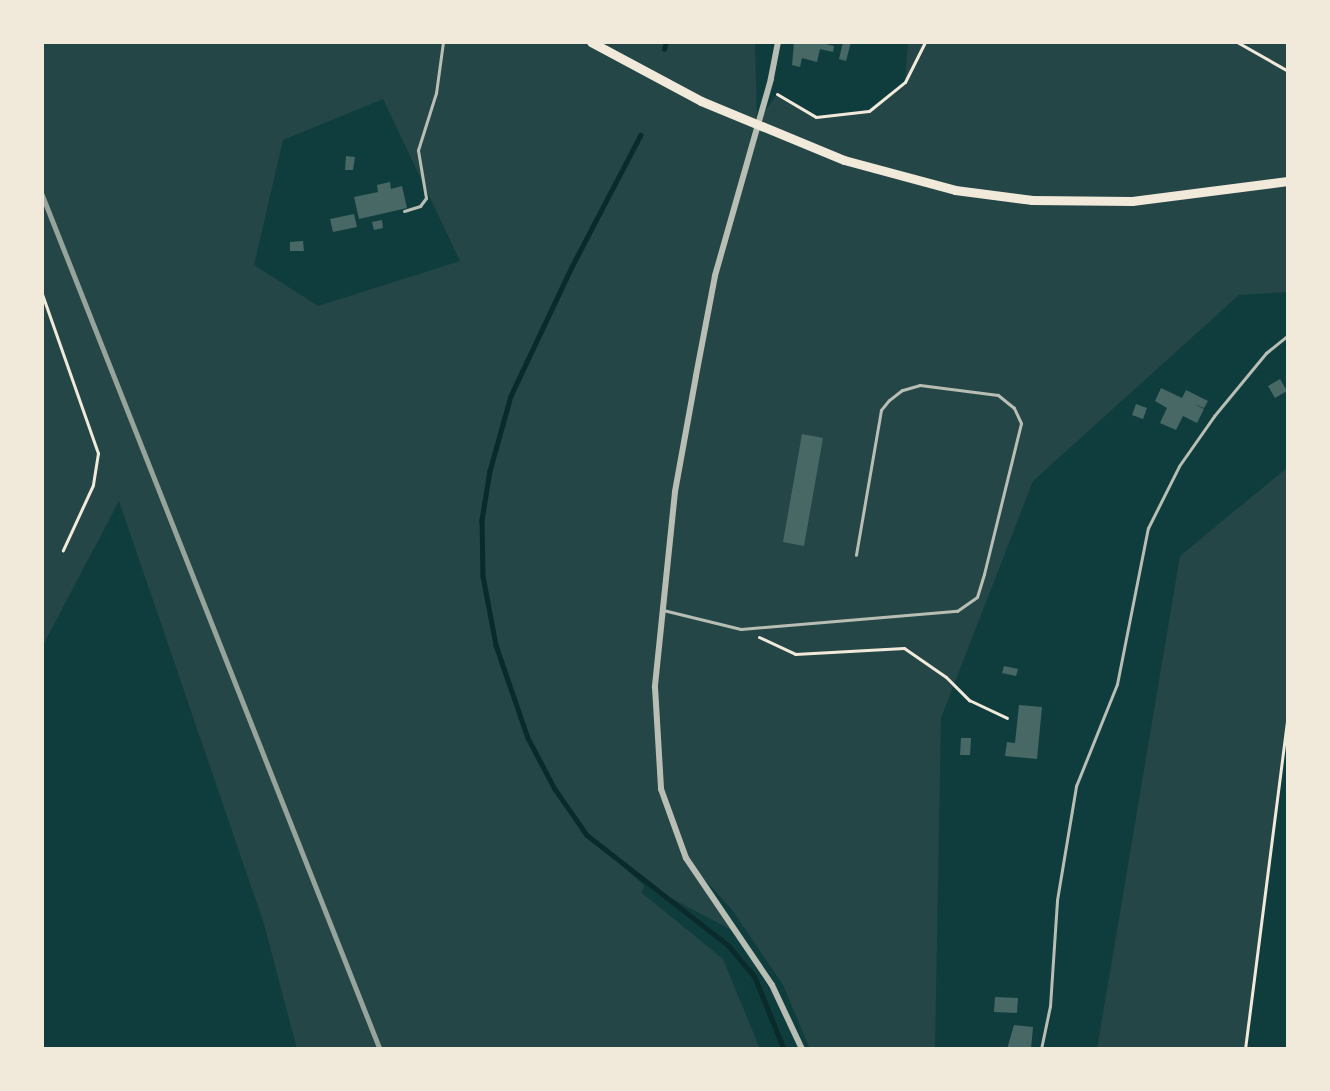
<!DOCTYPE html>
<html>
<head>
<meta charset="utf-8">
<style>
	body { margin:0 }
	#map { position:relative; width:1330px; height:1091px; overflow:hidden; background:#0f3d3e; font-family:"Varela Round",sans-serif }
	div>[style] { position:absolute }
	.green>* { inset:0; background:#244646 }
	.stream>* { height:4.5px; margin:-2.25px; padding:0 2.25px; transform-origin:2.25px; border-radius:2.25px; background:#0a2a2b }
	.building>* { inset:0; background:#486865 }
	.path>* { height:3px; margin:-1.5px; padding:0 1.5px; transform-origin:1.5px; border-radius:1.5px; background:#f1e9da }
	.service>* { height:3px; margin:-1.5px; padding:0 1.5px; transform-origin:1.5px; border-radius:1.5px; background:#b8beb3 }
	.minor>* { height:6px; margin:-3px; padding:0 3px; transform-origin:3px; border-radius:3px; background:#b8beb3 }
	.secondary>* { height:9px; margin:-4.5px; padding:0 4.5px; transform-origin:4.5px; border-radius:4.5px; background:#f1e9da }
	.rail>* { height:4.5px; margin:-2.25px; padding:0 2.25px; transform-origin:2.25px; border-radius:2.25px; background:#97a49c }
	span { translate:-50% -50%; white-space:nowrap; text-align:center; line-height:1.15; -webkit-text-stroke:5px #f1e9da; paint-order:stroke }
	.frame { position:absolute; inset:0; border:44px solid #f1e9da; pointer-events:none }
</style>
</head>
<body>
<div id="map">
	<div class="green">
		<div style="clip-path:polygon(evenodd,42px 42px,755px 42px,757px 123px,777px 94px,816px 117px,869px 111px,905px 82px,908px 42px,1288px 42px,1288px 292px,1239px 295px,1033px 481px,941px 718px,935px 1049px,810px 1049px,783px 985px,733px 911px,691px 864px,741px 935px,650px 887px,602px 847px,644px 886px,642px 893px,723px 959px,760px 1049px,297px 1049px,264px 924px,119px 501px,42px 647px,42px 42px,383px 99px,460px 261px,318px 306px,254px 265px,283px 140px,383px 99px)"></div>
		<div style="clip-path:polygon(1288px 467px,1288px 717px,1245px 1049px,1097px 1049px,1180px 556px)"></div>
	</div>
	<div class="stream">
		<div style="left:664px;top:49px;width:7px;rotate:-74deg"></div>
		<div style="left:641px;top:135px;width:149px;rotate:117.6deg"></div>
		<div style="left:572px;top:267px;width:143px;rotate:115.3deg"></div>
		<div style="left:511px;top:396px;width:78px;rotate:105.6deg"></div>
		<div style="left:490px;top:471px;width:50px;rotate:99.3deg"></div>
		<div style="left:482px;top:520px;width:56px;rotate:89deg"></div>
		<div style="left:483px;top:576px;width:70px;rotate:79.3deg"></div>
		<div style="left:496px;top:645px;width:98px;rotate:71deg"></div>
		<div style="left:528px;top:738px;width:58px;rotate:62.1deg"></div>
		<div style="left:555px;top:789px;width:56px;rotate:55.2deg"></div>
		<div style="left:587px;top:835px;width:180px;rotate:38deg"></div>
		<div style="left:729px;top:946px;width:40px;rotate:50deg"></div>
		<div style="left:755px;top:977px;width:78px;rotate:68.1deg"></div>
	</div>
	<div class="building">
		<div style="clip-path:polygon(794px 42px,822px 43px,834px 46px,833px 52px,820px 49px,817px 62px,802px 58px,800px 67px,792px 65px)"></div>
		<div style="clip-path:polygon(843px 42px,851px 42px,846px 61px,839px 59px)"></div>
		<div style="clip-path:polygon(346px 156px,355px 157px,353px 170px,345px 170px)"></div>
		<div style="clip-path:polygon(390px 182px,391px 189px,402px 186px,407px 208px,359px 219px,354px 197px,378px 192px,377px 185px)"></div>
		<div style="clip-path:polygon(354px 214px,357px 227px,333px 232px,330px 219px)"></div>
		<div style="clip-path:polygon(382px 220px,383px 228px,374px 230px,372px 222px)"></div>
		<div style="clip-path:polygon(303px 241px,304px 251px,290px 251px,290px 242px)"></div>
		<div style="clip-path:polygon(1280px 379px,1287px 391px,1275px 398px,1268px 386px)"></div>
		<div style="clip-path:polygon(1161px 388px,1182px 398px,1186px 390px,1208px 401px,1204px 408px,1194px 404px,1204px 409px,1197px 423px,1183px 416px,1176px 430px,1160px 423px,1167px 408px,1155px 401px)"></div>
		<div style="clip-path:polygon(1136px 404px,1147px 408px,1143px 419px,1132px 415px)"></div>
		<div style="clip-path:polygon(802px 434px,823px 438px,804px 546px,783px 542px)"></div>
		<div style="clip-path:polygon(1004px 666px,1018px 669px,1016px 676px,1002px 673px)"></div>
		<div style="clip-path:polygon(1019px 705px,1042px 707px,1037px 759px,1005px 756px,1007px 742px,1015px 743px)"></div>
		<div style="clip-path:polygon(961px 738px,971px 738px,970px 755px,960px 755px)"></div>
		<div style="clip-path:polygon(995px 997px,1018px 998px,1017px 1013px,994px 1012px)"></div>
		<div style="clip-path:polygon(1014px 1025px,1033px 1027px,1031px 1049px,1007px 1049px)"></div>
	</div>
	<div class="path">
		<div style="left:1237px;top:42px;width:59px;rotate:29.6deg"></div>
		<div style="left:777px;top:94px;width:45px;rotate:30.5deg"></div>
		<div style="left:816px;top:117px;width:53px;rotate:-6.5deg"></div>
		<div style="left:869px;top:111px;width:46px;rotate:-38.9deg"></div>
		<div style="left:905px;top:82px;width:45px;rotate:-63.4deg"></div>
		<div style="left:42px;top:294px;width:169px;rotate:70.6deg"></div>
		<div style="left:98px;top:453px;width:32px;rotate:99deg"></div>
		<div style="left:93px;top:485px;width:72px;rotate:114.8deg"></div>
		<div style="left:759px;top:637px;width:40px;rotate:25deg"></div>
		<div style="left:795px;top:654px;width:109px;rotate:-3.2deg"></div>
		<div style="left:904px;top:648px;width:51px;rotate:34.6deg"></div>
		<div style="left:946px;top:677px;width:33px;rotate:45deg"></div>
		<div style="left:969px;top:700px;width:42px;rotate:25.3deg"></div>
		<div style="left:1245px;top:1049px;width:340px;rotate:-82.7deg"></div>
	</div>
	<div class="service">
		<div style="left:404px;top:211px;width:17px;rotate:-17deg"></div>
		<div style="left:420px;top:206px;width:10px;rotate:-53deg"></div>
		<div style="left:426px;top:198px;width:49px;rotate:-99.5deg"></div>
		<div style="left:418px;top:150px;width:60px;rotate:-72.5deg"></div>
		<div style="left:436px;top:93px;width:51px;rotate:-82.2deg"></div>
		<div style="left:663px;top:610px;width:80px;rotate:13.7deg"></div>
		<div style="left:741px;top:629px;width:217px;rotate:-4.8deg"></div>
		<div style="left:957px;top:611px;width:24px;rotate:-35deg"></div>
		<div style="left:977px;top:597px;width:24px;rotate:-73deg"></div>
		<div style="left:984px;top:574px;width:155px;rotate:-76.2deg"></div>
		<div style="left:1021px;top:423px;width:17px;rotate:-115deg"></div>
		<div style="left:1014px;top:408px;width:21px;rotate:-141deg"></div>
		<div style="left:998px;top:395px;width:79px;rotate:-172.7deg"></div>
		<div style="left:920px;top:385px;width:19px;rotate:164deg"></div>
		<div style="left:902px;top:390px;width:16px;rotate:142deg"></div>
		<div style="left:889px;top:400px;width:13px;rotate:129deg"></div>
		<div style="left:881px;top:410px;width:147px;rotate:99.8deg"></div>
		<div style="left:1041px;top:1049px;width:44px;rotate:-78.2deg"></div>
		<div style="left:1050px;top:1006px;width:106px;rotate:-86.2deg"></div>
		<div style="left:1057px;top:900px;width:116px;rotate:-80.5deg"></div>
		<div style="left:1076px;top:786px;width:110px;rotate:-68.1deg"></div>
		<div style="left:1117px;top:684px;width:159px;rotate:-78.8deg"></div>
		<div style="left:1148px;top:528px;width:69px;rotate:-63.4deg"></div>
		<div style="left:1179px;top:466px;width:61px;rotate:-55deg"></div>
		<div style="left:1214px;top:416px;width:82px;rotate:-50.5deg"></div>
		<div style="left:1266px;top:353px;width:28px;rotate:-39deg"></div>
	</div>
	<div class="minor">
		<div style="left:778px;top:42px;width:38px;rotate:101deg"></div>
		<div style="left:771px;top:79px;width:205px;rotate:105.9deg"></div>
		<div style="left:715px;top:276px;width:102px;rotate:100.8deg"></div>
		<div style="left:696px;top:376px;width:118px;rotate:100.3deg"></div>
		<div style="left:675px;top:492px;width:196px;rotate:95.9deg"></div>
		<div style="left:655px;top:687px;width:102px;rotate:86.6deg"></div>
		<div style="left:661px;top:789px;width:73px;rotate:70.1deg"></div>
		<div style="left:686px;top:858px;width:153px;rotate:55.9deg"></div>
		<div style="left:772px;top:985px;width:71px;rotate:64.9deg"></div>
	</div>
	<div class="secondary">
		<div style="left:591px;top:42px;width:125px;rotate:28.2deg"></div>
		<div style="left:701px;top:101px;width:155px;rotate:22.4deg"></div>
		<div style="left:844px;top:160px;width:115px;rotate:15.1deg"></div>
		<div style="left:955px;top:190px;width:78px;rotate:7.4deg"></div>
		<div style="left:1032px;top:200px;width:100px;rotate:0.6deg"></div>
		<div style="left:1132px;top:201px;width:157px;rotate:-7.3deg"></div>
	</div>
	<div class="rail">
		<div style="left:42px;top:194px;width:919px;rotate:68.43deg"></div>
	</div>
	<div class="frame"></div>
</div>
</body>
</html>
